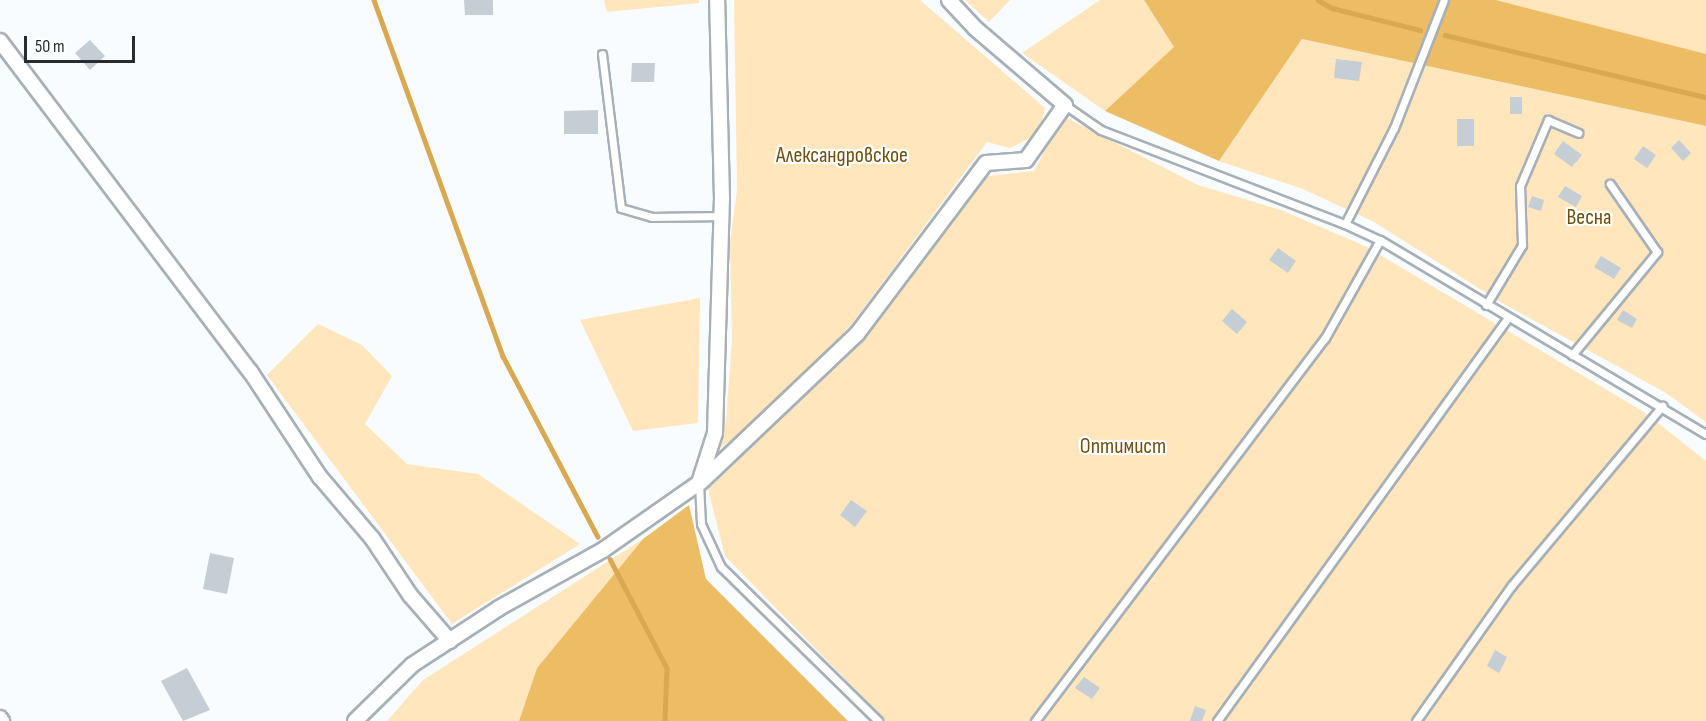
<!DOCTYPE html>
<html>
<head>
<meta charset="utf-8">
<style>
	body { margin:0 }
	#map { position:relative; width:1706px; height:721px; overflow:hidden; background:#f8fcfe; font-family:"Sofia Sans Condensed",sans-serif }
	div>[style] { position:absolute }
	.green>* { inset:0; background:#ffe6bc }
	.forest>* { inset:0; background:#edbd66 }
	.stream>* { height:4.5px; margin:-2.25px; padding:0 2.25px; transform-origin:2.25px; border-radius:2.25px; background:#d8a952 }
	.building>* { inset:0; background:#c4ced4 }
	.roads { filter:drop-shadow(2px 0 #a7b0b6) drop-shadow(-2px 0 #a7b0b6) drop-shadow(0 2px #a7b0b6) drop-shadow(0 -2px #a7b0b6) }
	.service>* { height:7px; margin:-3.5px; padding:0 3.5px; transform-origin:3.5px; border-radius:3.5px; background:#fff }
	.minor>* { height:14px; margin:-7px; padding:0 7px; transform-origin:7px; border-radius:7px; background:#fff }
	span { translate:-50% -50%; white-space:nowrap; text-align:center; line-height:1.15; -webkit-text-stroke:4.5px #fff; paint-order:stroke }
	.park-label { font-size:22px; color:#6f4f0a }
	.scale { position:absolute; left:24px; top:36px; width:111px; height:27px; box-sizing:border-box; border:3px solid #292c2f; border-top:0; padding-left:8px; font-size:18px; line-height:21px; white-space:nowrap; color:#292c2f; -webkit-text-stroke:4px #fff; paint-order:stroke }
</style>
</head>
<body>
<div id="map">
	<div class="green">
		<div style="clip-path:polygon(604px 0,699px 0,699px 3px,607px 12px)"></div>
		<div style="clip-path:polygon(734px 0,920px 0,1045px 108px,1039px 134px,1010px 148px,987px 142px,852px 324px,755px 423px,716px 451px,726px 421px,732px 339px,730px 242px,737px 190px)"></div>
		<div style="clip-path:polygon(965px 0,1010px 0,989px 22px)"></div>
		<div style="clip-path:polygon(1100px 0,1144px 0,1175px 47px,1105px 111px,1022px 53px)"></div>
		<div style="clip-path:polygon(1496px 0,1706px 0,1706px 54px,1693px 51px)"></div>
		<div style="clip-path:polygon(1302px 39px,1706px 126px,1706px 422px,1666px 393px,1502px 303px,1374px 222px,1303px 189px,1219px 161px)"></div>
		<div style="clip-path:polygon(1063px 116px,1198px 185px,1281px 210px,1365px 246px,1644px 412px,1706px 461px,1706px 721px,886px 721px,725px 556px,708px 489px,861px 342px,987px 176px,1034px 171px)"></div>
		<div style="clip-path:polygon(700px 298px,698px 423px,633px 431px,580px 320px)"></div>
		<div style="clip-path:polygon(318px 324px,362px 345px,392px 376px,365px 424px,407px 464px,478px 474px,580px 544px,452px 624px,267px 375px)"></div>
		<div style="clip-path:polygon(643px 539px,537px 668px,519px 721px,387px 721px,423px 680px)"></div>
	</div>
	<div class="forest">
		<div style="clip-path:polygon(1144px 0,1496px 0,1706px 54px,1706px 126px,1302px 39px,1219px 161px,1105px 111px,1174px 47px)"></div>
		<div style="clip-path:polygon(689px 505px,706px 579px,848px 721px,519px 721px,537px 668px,643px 539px)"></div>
	</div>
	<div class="stream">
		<div style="left:374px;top:0;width:379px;rotate:70.1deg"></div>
		<div style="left:503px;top:356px;width:204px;rotate:62.3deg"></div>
		<div style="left:1318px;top:0;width:16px;rotate:30deg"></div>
		<div style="left:1332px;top:8px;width:91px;rotate:14deg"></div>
		<div style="left:1445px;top:35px;width:268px;rotate:13.4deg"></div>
		<div style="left:610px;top:559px;width:123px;rotate:62.4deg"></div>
		<div style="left:667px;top:668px;width:53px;rotate:92.2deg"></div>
	</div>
	<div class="building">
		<div style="clip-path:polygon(464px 0,493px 0,493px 15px,465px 15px)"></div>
		<div style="clip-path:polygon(90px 40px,105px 56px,90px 70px,75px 53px)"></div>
		<div style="clip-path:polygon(1336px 59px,1362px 62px,1359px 81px,1334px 78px)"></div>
		<div style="clip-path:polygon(632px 63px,655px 63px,654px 82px,631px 82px)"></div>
		<div style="clip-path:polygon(1510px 97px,1522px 97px,1522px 114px,1510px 114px)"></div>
		<div style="clip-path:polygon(598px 110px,598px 134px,564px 134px,564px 111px)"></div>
		<div style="clip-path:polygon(1457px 119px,1474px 119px,1474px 146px,1457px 146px)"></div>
		<div style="clip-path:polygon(1679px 140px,1691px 153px,1683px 161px,1671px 148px)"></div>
		<div style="clip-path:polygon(1563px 141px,1582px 155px,1572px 167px,1554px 154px)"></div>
		<div style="clip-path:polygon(1643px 146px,1656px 155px,1647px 168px,1634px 159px)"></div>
		<div style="clip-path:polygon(1565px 186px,1582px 196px,1576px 207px,1558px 197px)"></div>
		<div style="clip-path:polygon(1532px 196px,1544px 200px,1541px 211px,1528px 207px)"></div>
		<div style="clip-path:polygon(1278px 248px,1296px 261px,1288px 273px,1269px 260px)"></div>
		<div style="clip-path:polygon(1601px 256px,1621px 268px,1614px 279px,1594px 267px)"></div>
		<div style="clip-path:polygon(1232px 309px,1247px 322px,1237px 334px,1222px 321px)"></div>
		<div style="clip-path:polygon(1623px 310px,1637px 319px,1632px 328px,1617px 320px)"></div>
		<div style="clip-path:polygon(851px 500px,867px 511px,855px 527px,840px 515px)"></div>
		<div style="clip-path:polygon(210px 553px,234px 558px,227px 594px,203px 589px)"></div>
		<div style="clip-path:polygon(1495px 650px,1507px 657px,1499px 673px,1487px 666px)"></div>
		<div style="clip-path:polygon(187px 668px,210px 710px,183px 721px,161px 681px)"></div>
		<div style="clip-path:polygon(1084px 677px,1100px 688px,1092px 699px,1075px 688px)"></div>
		<div style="clip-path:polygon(1195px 706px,1206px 710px,1202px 721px,1190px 721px)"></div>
	</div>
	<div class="roads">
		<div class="service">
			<div style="left:602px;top:54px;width:155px;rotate:83deg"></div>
			<div style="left:621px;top:208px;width:32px;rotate:16deg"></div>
			<div style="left:652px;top:217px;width:69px;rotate:-0.8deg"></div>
			<div style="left:1065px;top:105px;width:44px;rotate:34.8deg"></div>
			<div style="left:1101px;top:130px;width:261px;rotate:21.1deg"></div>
			<div style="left:1345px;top:224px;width:108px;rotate:-63deg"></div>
			<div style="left:1394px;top:128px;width:137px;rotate:-68.7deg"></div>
			<div style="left:1345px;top:224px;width:38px;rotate:25deg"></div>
			<div style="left:1380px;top:240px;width:379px;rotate:30.8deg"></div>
			<div style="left:1486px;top:305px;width:70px;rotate:-59deg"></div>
			<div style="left:1522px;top:245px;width:59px;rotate:-91.9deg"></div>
			<div style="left:1520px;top:186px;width:72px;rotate:-67deg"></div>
			<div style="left:1548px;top:120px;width:33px;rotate:23deg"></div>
			<div style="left:1572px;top:355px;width:134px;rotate:-50.5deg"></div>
			<div style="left:1657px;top:252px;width:83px;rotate:-124.7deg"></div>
			<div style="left:699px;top:483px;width:41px;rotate:87.2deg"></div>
			<div style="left:701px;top:524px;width:47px;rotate:65.1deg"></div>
			<div style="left:721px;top:567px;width:220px;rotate:44.4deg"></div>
			<div style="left:1035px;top:721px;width:480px;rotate:-52.9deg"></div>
			<div style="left:1325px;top:338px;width:112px;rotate:-60.7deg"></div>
			<div style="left:1217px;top:721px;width:497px;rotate:-54.2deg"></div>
			<div style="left:1416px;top:721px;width:166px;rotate:-54.8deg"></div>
			<div style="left:1512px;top:585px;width:234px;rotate:-50deg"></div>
		</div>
		<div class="minor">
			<div style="left:0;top:41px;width:414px;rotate:52.9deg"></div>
			<div style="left:250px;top:371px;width:127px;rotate:56.6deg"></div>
			<div style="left:320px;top:477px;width:80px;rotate:49.6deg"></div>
			<div style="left:372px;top:538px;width:69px;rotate:56.3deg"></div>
			<div style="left:410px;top:595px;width:61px;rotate:49deg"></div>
			<div style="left:701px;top:482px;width:215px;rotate:-43.5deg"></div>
			<div style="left:857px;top:334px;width:214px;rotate:-53deg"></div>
			<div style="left:986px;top:163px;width:40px;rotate:-4.3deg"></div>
			<div style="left:1026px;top:160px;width:67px;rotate:-54.7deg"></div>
			<div style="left:1065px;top:105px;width:118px;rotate:-139.5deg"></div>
			<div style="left:975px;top:28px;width:38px;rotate:-133deg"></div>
			<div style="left:0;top:718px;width:4px;rotate:56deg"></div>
			<div style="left:355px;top:721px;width:80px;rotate:-44.5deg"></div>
			<div style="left:412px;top:665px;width:104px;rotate:-33.2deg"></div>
			<div style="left:499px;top:608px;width:119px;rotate:-29.1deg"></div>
			<div style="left:603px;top:550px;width:117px;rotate:-34.9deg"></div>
			<div style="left:699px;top:483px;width:52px;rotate:-72.3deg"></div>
			<div style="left:715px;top:433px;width:234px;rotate:-88.3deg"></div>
			<div style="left:722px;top:199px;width:199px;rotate:-91.4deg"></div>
		</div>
	</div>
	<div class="park-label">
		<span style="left:842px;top:156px">Александровское</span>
		<span style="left:1589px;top:218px">Весна</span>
		<span style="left:1123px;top:447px">Оптимист</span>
	</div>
	<div class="scale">50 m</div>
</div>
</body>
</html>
